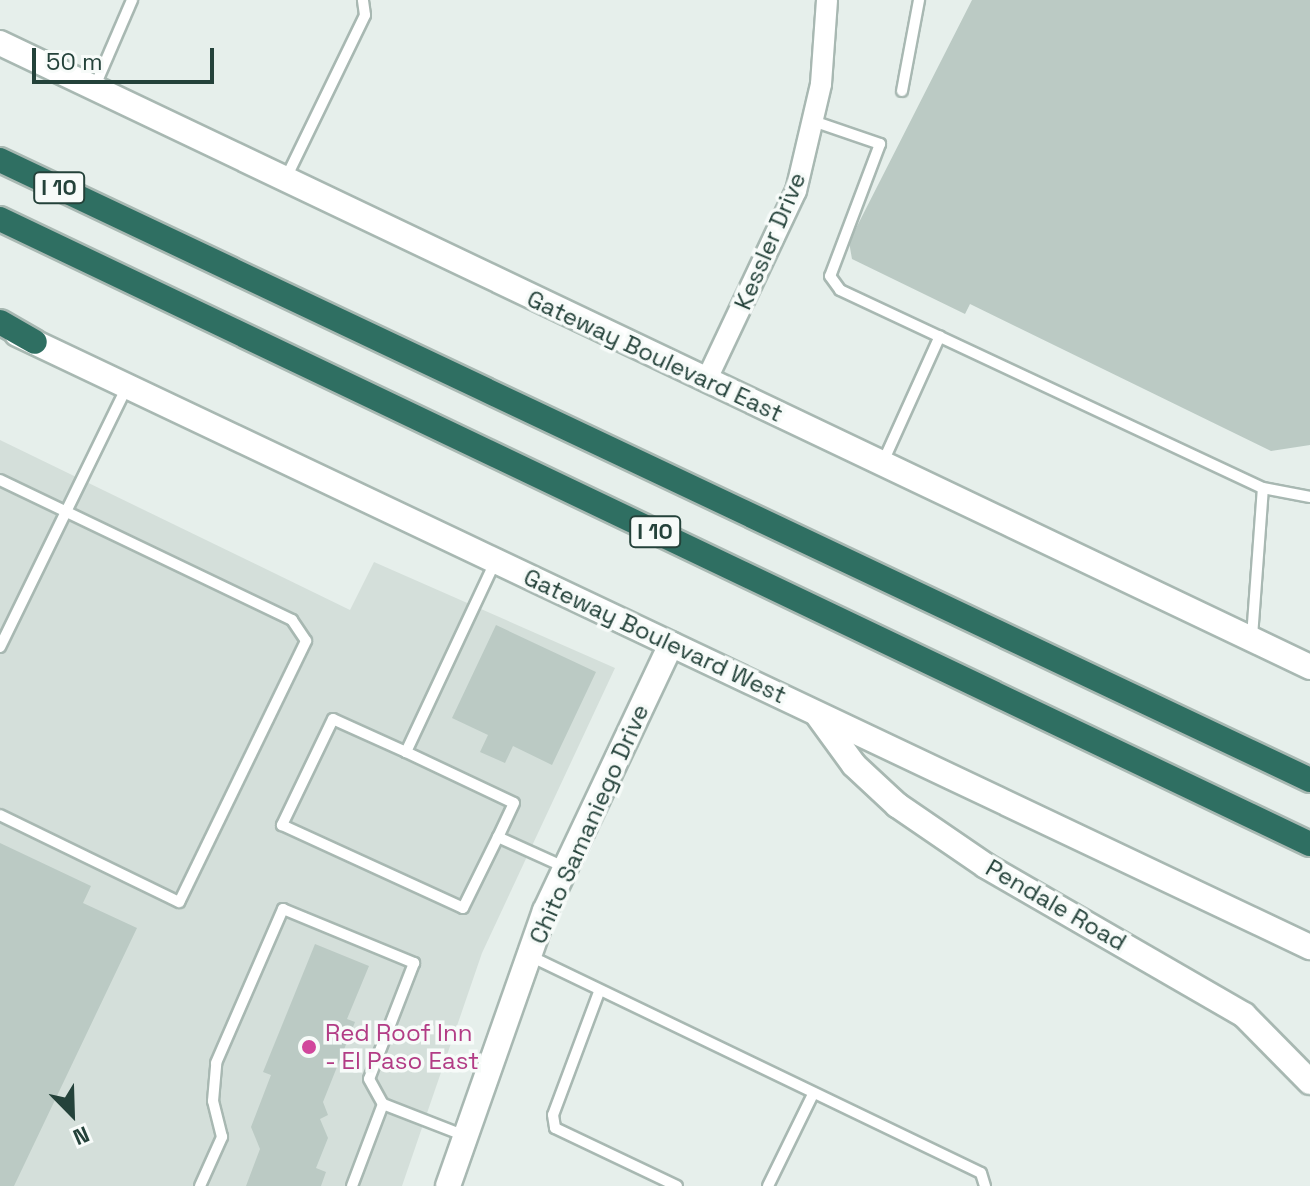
<!DOCTYPE html>
<html>
<head>
<meta charset="utf-8">
<style>
	body { margin:0 }
	#map { position:relative; width:1310px; height:1186px; overflow:hidden; background:#e6efeb; font-family:"Space Grotesk",sans-serif }
	div>[style] { position:absolute }
	.built>* { inset:0; background:#d4dfda }
	.building>* { inset:0; background:#bbcac4 }
	.roads { filter:drop-shadow(2px 0 #a8b8b2) drop-shadow(-2px 0 #a8b8b2) drop-shadow(0 2px #a8b8b2) drop-shadow(0 -2px #a8b8b2) }
	.lane>* { height:10px; margin:-5px; padding:0 5px; transform-origin:5px; border-radius:5px; background:#fff }
	.street>* { height:20px; margin:-10px; padding:0 10px; transform-origin:10px; border-radius:10px; background:#fff }
	.secondary>* { height:24px; margin:-12px; padding:0 12px; transform-origin:12px; border-radius:12px; background:#fff }
	.highway>* { height:24px; margin:-12px; padding:0 12px; transform-origin:12px; border-radius:12px; background:#2f6f62 }
	.dots>* { width:22px; height:22px; translate:-50% -50%; box-sizing:border-box; border:4px solid #f7fbf9; border-radius:50% }
	span { translate:-50% -50%; white-space:nowrap; text-align:center; line-height:1.15; -webkit-text-stroke:7px #f7fbf9; paint-order:stroke }
	.shield-label span { padding:2px 6px; background:#f7fbf9; border:2px solid; border-radius:6px; -webkit-text-stroke-width:0 }
	.shield-label { font-size:22px; color:#24423a; font-weight:700 }
	.street-label { font-size:24px; color:#24423a }
	.hotel-label { font-size:24px; color:#b23c85 }
	.left { translate:0 -50%; text-align:left }
	.north { position:absolute; left:32px; top:1074px; width:80px; height:80px; -webkit-text-stroke:6px #f7fbf9; paint-order:stroke; rotate:157deg; font-size:22px; font-weight:700; line-height:32px; text-align:center; color:#24423a }
	.north::after { content:''; display:block; margin:auto; width:28px; height:36px; background:#24423a; clip-path:polygon(50% 0,100% 100%,50% 72%,0 100%) }
	.scale { position:absolute; left:32px; top:48px; width:182px; height:36px; box-sizing:border-box; border:4px solid #24423a; border-top:0; padding-left:10px; font-size:24px; line-height:28px; white-space:nowrap; color:#24423a; -webkit-text-stroke:6px #f7fbf9; paint-order:stroke }
</style>
</head>
<body>
<div id="map">
	<div class="built">
		<div style="clip-path:polygon(0 440px,350px 610px,374px 562px,615px 668px,482px 953px,402px 1186px,0 1186px)"></div>
	</div>
	<div class="building">
		<div style="clip-path:polygon(972px 0,1310px 0,1310px 445px,1271px 451px,970px 304px,965px 314px,852px 259px,849px 242px)"></div>
		<div style="clip-path:polygon(496px 625px,596px 672px,552px 765px,513px 746px,505px 763px,480px 752px,488px 735px,452px 718px)"></div>
		<div style="clip-path:polygon(0 843px,91px 886px,83px 903px,137px 928px,14px 1186px,0 1186px)"></div>
		<div style="clip-path:polygon(315px 944px,369px 966px,347px 1019px,355px 1022px,323px 1102px,328px 1115px,320px 1119px,328px 1138px,316px 1168px,326px 1172px,321px 1186px,246px 1186px,260px 1149px,251px 1127px,271px 1075px,263px 1072px)"></div>
	</div>
	<div class="roads">
		<div class="lane">
			<div style="left:95px;top:86px;width:94px;rotate:-66.7deg"></div>
			<div style="left:902px;top:91px;width:93px;rotate:-79.4deg"></div>
			<div style="left:813px;top:121px;width:71px;rotate:18.9deg"></div>
			<div style="left:880px;top:144px;width:141px;rotate:110.7deg"></div>
			<div style="left:830px;top:276px;width:17px;rotate:54deg"></div>
			<div style="left:840px;top:290px;width:467px;rotate:25.1deg"></div>
			<div style="left:1263px;top:488px;width:48px;rotate:10.8deg"></div>
			<div style="left:286px;top:178px;width:181px;rotate:-64.1deg"></div>
			<div style="left:365px;top:15px;width:15px;rotate:-98deg"></div>
			<div style="left:883px;top:462px;width:138px;rotate:-65.7deg"></div>
			<div style="left:0;top:480px;width:324px;rotate:25.6deg"></div>
			<div style="left:292px;top:620px;width:25px;rotate:56deg"></div>
			<div style="left:306px;top:641px;width:290px;rotate:115.9deg"></div>
			<div style="left:179px;top:902px;width:199px;rotate:-154.1deg"></div>
			<div style="left:495px;top:562px;width:210px;rotate:115.1deg"></div>
			<div style="left:406px;top:752px;width:119px;rotate:25.3deg"></div>
			<div style="left:514px;top:803px;width:38px;rotate:115deg"></div>
			<div style="left:498px;top:837px;width:72px;rotate:24.4deg"></div>
			<div style="left:1252px;top:637px;width:149px;rotate:-85.8deg"></div>
			<div style="left:0;top:647px;width:289px;rotate:-64deg"></div>
			<div style="left:406px;top:752px;width:80px;rotate:-155.7deg"></div>
			<div style="left:333px;top:719px;width:118px;rotate:115.7deg"></div>
			<div style="left:282px;top:825px;width:199px;rotate:24.6deg"></div>
			<div style="left:463px;top:908px;width:79px;rotate:-63.8deg"></div>
			<div style="left:530px;top:956px;width:500px;rotate:25.69deg"></div>
			<div style="left:981px;top:1173px;width:14px;rotate:73deg"></div>
			<div style="left:599px;top:992px;width:131px;rotate:110.5deg"></div>
			<div style="left:553px;top:1115px;width:13px;rotate:81deg"></div>
			<div style="left:555px;top:1128px;width:135px;rotate:25.4deg"></div>
			<div style="left:200px;top:1186px;width:54px;rotate:-65.8deg"></div>
			<div style="left:222px;top:1137px;width:37px;rotate:-104deg"></div>
			<div style="left:213px;top:1101px;width:38px;rotate:-85deg"></div>
			<div style="left:216px;top:1063px;width:168px;rotate:-66.5deg"></div>
			<div style="left:283px;top:909px;width:142px;rotate:22.4deg"></div>
			<div style="left:414px;top:963px;width:124px;rotate:111.2deg"></div>
			<div style="left:369px;top:1079px;width:29px;rotate:61deg"></div>
			<div style="left:383px;top:1104px;width:88px;rotate:21.3deg"></div>
			<div style="left:352px;top:1186px;width:88px;rotate:-69.3deg"></div>
			<div style="left:768px;top:1186px;width:102px;rotate:-63.9deg"></div>
		</div>
		<div class="street">
			<div style="left:706px;top:381px;width:210px;rotate:-64.7deg"></div>
			<div style="left:796px;top:191px;width:110px;rotate:-76.8deg"></div>
			<div style="left:821px;top:84px;width:84px;rotate:-85.9deg"></div>
		</div>
		<div class="secondary">
			<div style="left:0;top:43px;width:1451px;rotate:25.47deg"></div>
			<div style="left:17px;top:334px;width:1431px;rotate:25.37deg"></div>
			<div style="left:819px;top:717px;width:59px;rotate:53.9deg"></div>
			<div style="left:854px;top:765px;width:59px;rotate:42.9deg"></div>
			<div style="left:897px;top:805px;width:108px;rotate:34.4deg"></div>
			<div style="left:986px;top:866px;width:298px;rotate:30deg"></div>
			<div style="left:1244px;top:1015px;width:94px;rotate:45.4deg"></div>
			<div style="left:448px;top:1186px;width:292px;rotate:-70.6deg"></div>
			<div style="left:545px;top:911px;width:295px;rotate:-64.7deg"></div>
		</div>
		<div class="highway">
			<div style="left:0;top:160px;width:1449px;rotate:25.33deg"></div>
			<div style="left:0;top:219px;width:1451px;rotate:25.51deg"></div>
			<div style="left:0;top:322px;width:40px;rotate:29.7deg"></div>
		</div>
	</div>
	<div class="dots">
		<div style="left:309px;top:1047px;background:#d1479c"></div>
	</div>
	<div class="shield-label">
		<span style="left:59px;top:188px">I 10</span>
		<span style="left:655px;top:532px">I 10</span>
	</div>
	<div class="street-label">
		<span style="left:770px;top:241px;rotate:-67deg">Kessler Drive</span>
		<span style="left:655px;top:356px;rotate:25deg">Gateway Boulevard East</span>
		<span style="left:655px;top:636px;rotate:25deg">Gateway Boulevard West</span>
		<span style="left:589px;top:824px;rotate:-66deg">Chito Samaniego Drive</span>
		<span style="left:1056px;top:905px;rotate:30deg">Pendale Road</span>
	</div>
	<div class="hotel-label">
		<span class="left" style="left:325px;top:1047px">Red Roof Inn<br>- El Paso East</span>
	</div>
	<div class="north">N</div>
	<div class="scale">50 m</div>
</div>
</body>
</html>
